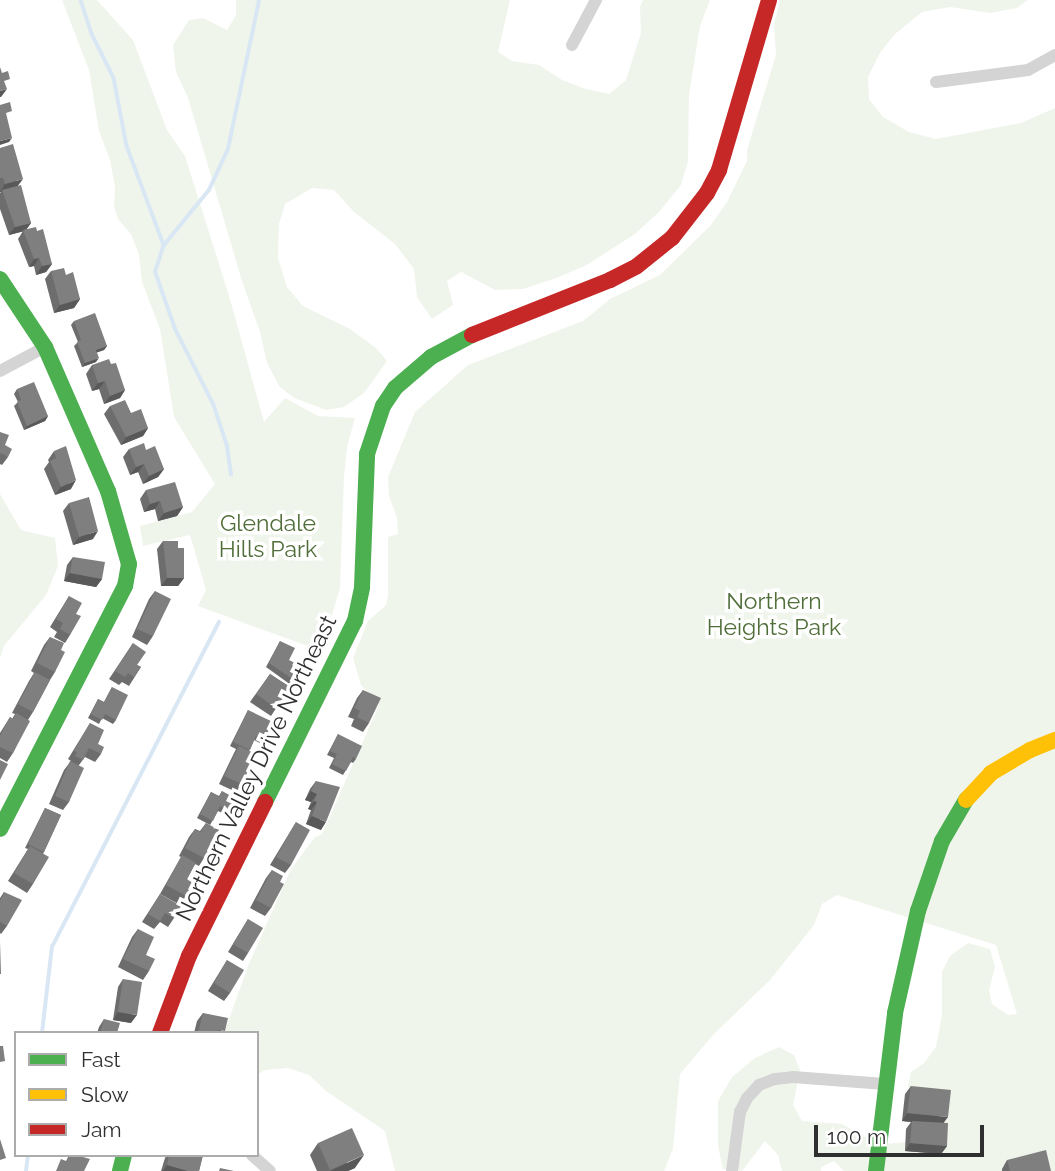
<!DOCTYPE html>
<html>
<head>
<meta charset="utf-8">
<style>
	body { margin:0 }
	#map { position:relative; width:1055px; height:1171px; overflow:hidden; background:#fff; font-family:Raleway,sans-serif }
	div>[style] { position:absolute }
	.green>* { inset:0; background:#f0f5ec }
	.stream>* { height:3.5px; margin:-1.75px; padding:0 1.75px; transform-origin:1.75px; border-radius:1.75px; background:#d8e7f3 }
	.street>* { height:12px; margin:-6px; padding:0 6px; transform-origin:6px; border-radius:6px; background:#d4d4d4 }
	.fast>* { height:16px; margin:-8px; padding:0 8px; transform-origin:8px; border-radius:8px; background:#4caf50 }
	.slow>* { height:16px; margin:-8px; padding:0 8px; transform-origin:8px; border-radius:8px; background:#ffc107 }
	.jam>* { height:16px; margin:-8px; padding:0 8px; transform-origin:8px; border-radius:8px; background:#c62828 }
	.wall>* { inset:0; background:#6d6d6d }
	.shaded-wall>* { inset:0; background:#595959 }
	.building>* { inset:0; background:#7f7f7f }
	span { translate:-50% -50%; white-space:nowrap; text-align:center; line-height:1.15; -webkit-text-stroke:7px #fff; paint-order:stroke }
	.park-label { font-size:23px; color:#506e39 }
	.street-label { font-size:23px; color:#2f2f2f }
	.legend { position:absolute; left:14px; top:1031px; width:245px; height:126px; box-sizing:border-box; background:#fff; border:2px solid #acacac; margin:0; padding:9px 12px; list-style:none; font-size:21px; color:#2f2f2f }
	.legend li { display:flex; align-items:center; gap:14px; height:35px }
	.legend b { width:35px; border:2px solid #acacac }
	.scale { position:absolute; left:814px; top:1125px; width:170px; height:32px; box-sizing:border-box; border:4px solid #2f2f2f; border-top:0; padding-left:9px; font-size:21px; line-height:24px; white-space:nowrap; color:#2f2f2f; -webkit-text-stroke:5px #fff; paint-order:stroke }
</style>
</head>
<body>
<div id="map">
	<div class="green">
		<div style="clip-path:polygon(62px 0,97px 0,133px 40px,167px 130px,185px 156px,230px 299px,264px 422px,285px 398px,318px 416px,355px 418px,347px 447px,344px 477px,340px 588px,328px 629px,316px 649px,198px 606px,206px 590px,190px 535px,143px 546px,140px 526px,192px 512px,215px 484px,174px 417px,160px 329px,142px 282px,139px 255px,131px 234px,118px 219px,114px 206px,115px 187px,110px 160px,99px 131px,89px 70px)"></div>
		<div style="clip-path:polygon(236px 0,510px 0,498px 52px,512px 61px,539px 65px,562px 80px,586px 89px,609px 94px,626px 80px,641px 33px,640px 7px,643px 0,710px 0,700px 26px,689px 95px,688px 161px,681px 185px,659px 212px,635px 234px,585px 266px,556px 278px,523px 289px,495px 290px,461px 272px,447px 281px,453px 305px,432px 319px,417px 297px,414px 269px,395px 244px,353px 211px,334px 190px,312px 188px,285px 204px,279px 224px,278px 258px,287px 287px,303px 306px,350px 329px,376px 348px,387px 361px,364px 393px,344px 407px,326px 410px,294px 398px,279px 386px,267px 363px,260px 332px,242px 281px,188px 98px,176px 72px,173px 45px,189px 20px,203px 18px,227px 30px,236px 15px)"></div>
		<div style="clip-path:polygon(780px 0,1028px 0,1017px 8px,990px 13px,950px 7px,922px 12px,894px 35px,880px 53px,868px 77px,869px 99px,883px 117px,909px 132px,936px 139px,1021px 123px,1055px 108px,1055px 1171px,882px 1171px,885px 1144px,931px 1140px,922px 1095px,908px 1087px,911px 1072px,924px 1063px,936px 1047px,942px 1015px,942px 972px,950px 956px,968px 943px,990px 949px,995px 967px,989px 990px,992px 1004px,1008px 1015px,1017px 1014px,996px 945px,837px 895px,822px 904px,814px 925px,770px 980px,713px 1035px,680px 1074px,673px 1149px,664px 1171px,395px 1171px,385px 1131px,326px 1091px,309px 1075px,288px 1068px,265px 1070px,257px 1075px,257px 1033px,224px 1033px,248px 966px,291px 869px,315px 837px,322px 834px,379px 705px,361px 685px,353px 658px,368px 621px,386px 605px,388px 595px,388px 537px,398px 534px,397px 518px,389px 496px,388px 477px,415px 412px,468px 365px,583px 321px,610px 299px,660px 275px,710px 226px,727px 202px,747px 161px,747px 150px,776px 55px,774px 24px)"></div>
		<div style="clip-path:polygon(0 494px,21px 530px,55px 538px,58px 566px,46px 595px,4px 646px,0 658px)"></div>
		<div style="clip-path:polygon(779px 1047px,794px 1055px,800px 1070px,793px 1105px,802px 1121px,842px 1124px,866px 1137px,872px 1158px,870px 1171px,844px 1171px,834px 1161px,821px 1167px,821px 1171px,782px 1171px,778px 1155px,765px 1141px,742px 1171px,723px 1169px,718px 1146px,718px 1101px,732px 1077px,755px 1058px)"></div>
	</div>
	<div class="stream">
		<div style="left:81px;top:0;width:36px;rotate:72deg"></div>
		<div style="left:92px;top:34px;width:49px;rotate:63.4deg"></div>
		<div style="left:114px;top:78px;width:69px;rotate:79.2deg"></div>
		<div style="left:127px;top:146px;width:106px;rotate:69.5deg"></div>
		<div style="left:231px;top:475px;width:29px;rotate:-98deg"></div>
		<div style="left:227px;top:446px;width:44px;rotate:-108.4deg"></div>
		<div style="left:213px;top:404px;width:84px;rotate:-116.9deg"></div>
		<div style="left:175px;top:329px;width:60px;rotate:-109.3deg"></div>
		<div style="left:155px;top:272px;width:28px;rotate:-72deg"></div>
		<div style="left:164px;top:245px;width:71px;rotate:-50.7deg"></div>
		<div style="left:209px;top:190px;width:45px;rotate:-65.1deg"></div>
		<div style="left:228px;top:149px;width:152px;rotate:-78.2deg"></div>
		<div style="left:42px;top:1033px;width:87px;rotate:-83.4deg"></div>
		<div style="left:52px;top:947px;width:365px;rotate:-62.8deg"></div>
		<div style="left:26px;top:1171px;width:16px;rotate:-83deg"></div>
	</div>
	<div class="street">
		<div style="left:572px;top:45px;width:51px;rotate:-61.9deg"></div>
		<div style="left:936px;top:82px;width:93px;rotate:-7.4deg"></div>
		<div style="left:1028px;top:70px;width:31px;rotate:-29deg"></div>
		<div style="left:0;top:371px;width:51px;rotate:-28.1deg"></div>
		<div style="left:252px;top:1155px;width:24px;rotate:42deg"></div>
		<div style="left:732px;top:1171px;width:60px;rotate:-82.3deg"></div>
		<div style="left:740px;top:1112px;width:16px;rotate:-63deg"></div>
		<div style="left:747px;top:1098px;width:18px;rotate:-47deg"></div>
		<div style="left:759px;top:1085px;width:17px;rotate:-21deg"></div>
		<div style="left:775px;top:1079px;width:18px;rotate:-6deg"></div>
		<div style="left:793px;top:1077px;width:92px;rotate:4.4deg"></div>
	</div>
	<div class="fast">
		<div style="left:0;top:279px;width:82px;rotate:56.5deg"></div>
		<div style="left:45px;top:347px;width:157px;rotate:66.4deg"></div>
		<div style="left:108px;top:491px;width:76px;rotate:74deg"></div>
		<div style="left:129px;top:564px;width:22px;rotate:100deg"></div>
		<div style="left:125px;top:586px;width:273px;rotate:117.2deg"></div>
		<div style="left:265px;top:802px;width:202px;rotate:-63.6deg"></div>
		<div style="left:355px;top:621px;width:35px;rotate:-78deg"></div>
		<div style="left:362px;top:587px;width:133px;rotate:-87.8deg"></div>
		<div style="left:367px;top:454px;width:51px;rotate:-71.6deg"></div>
		<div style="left:383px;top:406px;width:22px;rotate:-56deg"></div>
		<div style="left:395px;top:388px;width:48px;rotate:-40.7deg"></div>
		<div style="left:431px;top:357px;width:47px;rotate:-28.2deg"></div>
		<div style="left:120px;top:1171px;width:16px;rotate:-76deg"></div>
		<div style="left:876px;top:1171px;width:159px;rotate:-83.1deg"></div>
		<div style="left:895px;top:1013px;width:105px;rotate:-77.3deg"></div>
		<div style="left:918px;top:911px;width:74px;rotate:-71.1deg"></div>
		<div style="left:942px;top:841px;width:48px;rotate:-59.7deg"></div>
	</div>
	<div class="slow">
		<div style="left:966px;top:800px;width:37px;rotate:-47deg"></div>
		<div style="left:991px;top:773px;width:45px;rotate:-30.5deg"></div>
		<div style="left:1030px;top:750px;width:27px;rotate:-22deg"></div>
	</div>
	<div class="jam">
		<div style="left:472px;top:335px;width:149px;rotate:-21.7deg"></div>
		<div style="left:610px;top:280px;width:30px;rotate:-27deg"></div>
		<div style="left:637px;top:266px;width:45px;rotate:-38.7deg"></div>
		<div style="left:672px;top:238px;width:57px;rotate:-52.1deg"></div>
		<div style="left:707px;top:193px;width:26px;rotate:-62deg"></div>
		<div style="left:719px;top:170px;width:177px;rotate:-73.6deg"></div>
		<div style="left:160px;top:1033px;width:82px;rotate:-69.4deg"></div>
		<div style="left:189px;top:956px;width:172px;rotate:-63.7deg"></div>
	</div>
	<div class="wall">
		<div style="clip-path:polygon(0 148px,18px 186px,31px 223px,26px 230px,37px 231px,52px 264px,46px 272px,36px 275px,34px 266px,29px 267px,18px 239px,23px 231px,9px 235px,0 209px,0 193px,1px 192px,0 192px)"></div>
		<div style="clip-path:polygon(51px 271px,66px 275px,80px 299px,74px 308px,54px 313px,45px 279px)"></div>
		<div style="clip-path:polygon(74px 321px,107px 346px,104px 350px,97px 352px,96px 362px,82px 367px,74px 346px,78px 342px,71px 325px)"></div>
		<div style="clip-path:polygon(111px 364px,125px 390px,120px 398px,104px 404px,99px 389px,92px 391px,86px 374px,92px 365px)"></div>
		<div style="clip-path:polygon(17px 389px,48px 416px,45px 421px,24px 430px,14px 406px,18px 402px,14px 394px)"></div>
		<div style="clip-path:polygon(110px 406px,131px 413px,148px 428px,143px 436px,121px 445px,104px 414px)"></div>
		<div style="clip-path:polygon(0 432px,8px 457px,2px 465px,0 464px)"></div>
		<div style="clip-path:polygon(129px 449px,146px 450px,164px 469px,158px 477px,143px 484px,138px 472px,130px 475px,123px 457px)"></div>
		<div style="clip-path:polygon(54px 451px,71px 489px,55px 495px,44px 469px,49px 462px,48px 460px)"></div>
		<div style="clip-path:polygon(146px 490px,183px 507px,177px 516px,158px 521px,155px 509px,144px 512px,140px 499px)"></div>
		<div style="clip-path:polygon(69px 503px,93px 539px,73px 545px,63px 511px)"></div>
		<div style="clip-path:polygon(163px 541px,178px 548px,184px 578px,178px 586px,161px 586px,157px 549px)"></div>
		<div style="clip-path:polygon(73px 557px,102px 579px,96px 587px,64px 581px,67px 565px)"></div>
		<div style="clip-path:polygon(155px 591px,153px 636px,147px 645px,132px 637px,149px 599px)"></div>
		<div style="clip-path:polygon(69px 596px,76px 614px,70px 635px,65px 643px,54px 637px,57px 632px,50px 627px)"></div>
		<div style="clip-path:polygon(50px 637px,61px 650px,55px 672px,50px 680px,33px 712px,28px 720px,13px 753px,7px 762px,0 758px,0 733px,10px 717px,12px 719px,15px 714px,12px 713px,29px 681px,34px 673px,31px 671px,44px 645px)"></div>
		<div style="clip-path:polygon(280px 641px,289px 660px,294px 680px,291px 685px,266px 667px)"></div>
		<div style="clip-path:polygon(133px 643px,137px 665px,141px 667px,129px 686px,122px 682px,119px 685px,109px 679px)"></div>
		<div style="clip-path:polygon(270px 674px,290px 687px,271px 716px,250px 702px)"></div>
		<div style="clip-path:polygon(112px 687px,116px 720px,113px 724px,102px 718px,99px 724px,88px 718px,98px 699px,104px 702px)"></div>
		<div style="clip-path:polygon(363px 690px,369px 723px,363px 732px,351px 726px,354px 719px,348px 717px,357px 698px)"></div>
		<div style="clip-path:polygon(248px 710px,264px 740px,262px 744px,254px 740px,249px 751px,242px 784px,236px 792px,219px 784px,236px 749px,230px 746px)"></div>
		<div style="clip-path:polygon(90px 723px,101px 754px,95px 762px,85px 757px,79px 765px,69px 802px,63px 810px,49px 804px,64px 770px,71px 761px,68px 759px)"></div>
		<div style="clip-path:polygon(338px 734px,356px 759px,353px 763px,351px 762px,343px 775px,329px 768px,334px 758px,327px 755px)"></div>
		<div style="clip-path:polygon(316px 781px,321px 830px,306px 824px,311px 810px,308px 809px,311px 802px,305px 800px,310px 789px)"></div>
		<div style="clip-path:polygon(222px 791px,229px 811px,226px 815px,218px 811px,210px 825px,197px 818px,211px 792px,219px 796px)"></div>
		<div style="clip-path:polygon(45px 808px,61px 815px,43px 854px,33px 884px,27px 893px,8px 881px,28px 849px,25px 848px)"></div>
		<div style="clip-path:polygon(296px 822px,291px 865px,285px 873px,270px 865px)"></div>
		<div style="clip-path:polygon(206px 823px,204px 858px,199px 866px,195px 864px,187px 879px,186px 896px,180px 905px,160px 894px,181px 857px,179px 856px,189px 837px,195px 829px,200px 831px)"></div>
		<div style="clip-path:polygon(272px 870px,280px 882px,271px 908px,265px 916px,250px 908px,266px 878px)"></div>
		<div style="clip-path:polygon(4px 892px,7px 926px,1px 934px,0 933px,0 898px)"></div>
		<div style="clip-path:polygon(160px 894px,174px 918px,168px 927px,160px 922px,154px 929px,142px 922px)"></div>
		<div style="clip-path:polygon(248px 919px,248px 953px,243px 961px,228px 952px)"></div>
		<div style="clip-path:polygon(138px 929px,146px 955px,149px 971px,143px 980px,118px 967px,132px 937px)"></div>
		<div style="clip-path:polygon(227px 960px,230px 993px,224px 1001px,208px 991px)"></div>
		<div style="clip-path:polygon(123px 979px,131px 1023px,113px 1020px,118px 987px)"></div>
		<div style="clip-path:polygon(203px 1013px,224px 1033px,194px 1033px,197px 1021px)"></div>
		<div style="clip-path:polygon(104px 1019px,117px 1033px,97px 1033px,99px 1027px)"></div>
		<div style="clip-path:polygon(911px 1086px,944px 1123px,947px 1146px,941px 1154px,905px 1151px,906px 1129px,911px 1122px,902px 1121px,905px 1094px)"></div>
		<div style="clip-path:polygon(318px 1143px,355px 1168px,348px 1171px,317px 1171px,310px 1155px)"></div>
		<div style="clip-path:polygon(167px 1155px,203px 1155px,199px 1171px,161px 1171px,165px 1158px)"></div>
		<div style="clip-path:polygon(1007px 1160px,1051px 1171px,1002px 1171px,1002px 1169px)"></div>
	</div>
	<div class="shaded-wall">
		<div style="clip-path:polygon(7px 89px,1px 97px,0 97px,0 91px)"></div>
		<div style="clip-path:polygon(12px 138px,9px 142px,0 145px,0 141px)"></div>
		<div style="clip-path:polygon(23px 179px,17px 187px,0 192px,5px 184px)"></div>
		<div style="clip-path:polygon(31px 223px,25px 231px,9px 235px,15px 227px)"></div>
		<div style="clip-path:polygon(39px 258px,34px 266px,29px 267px,34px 259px)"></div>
		<div style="clip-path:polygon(52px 264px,46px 272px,36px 275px,42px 266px)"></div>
		<div style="clip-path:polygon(80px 299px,74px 308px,54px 313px,60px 305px)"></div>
		<div style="clip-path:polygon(107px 346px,104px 350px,93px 354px,96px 350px)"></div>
		<div style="clip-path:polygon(99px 358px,96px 362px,82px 367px,85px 363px)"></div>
		<div style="clip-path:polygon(105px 381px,99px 389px,92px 391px,98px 383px)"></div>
		<div style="clip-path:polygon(125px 390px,120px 398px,104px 404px,110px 396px)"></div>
		<div style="clip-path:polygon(48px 416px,45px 421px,24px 430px,27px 426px)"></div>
		<div style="clip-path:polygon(148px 428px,143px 436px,121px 445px,126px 437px)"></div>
		<div style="clip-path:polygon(144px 464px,138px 472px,130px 475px,136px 467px)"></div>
		<div style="clip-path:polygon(164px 469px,158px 477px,143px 484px,149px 476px)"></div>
		<div style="clip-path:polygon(76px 480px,71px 489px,55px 495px,61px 487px)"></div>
		<div style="clip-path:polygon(160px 501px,155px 509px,144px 512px,150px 504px)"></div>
		<div style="clip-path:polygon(183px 507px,177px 516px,158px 521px,164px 513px)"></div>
		<div style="clip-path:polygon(98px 531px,93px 539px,73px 545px,79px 537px)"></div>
		<div style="clip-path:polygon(70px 573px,102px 579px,96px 587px,64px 581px)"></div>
		<div style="clip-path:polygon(167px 578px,184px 578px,178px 586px,161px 586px)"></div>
		<div style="clip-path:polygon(311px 791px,317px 794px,311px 802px,305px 800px)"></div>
		<div style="clip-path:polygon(314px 801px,317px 802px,311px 810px,308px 809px)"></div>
		<div style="clip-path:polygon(312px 816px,326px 822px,321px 830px,306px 824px)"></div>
		<div style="clip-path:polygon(118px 1012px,137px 1015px,131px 1023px,113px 1020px)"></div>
		<div style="clip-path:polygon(907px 1113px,948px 1117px,942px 1125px,902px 1121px)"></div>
		<div style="clip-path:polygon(910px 1143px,947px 1146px,941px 1154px,905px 1151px)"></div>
		<div style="clip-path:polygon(364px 1155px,355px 1168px,348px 1171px,330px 1171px)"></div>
		<div style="clip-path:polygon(167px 1165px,188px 1171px,163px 1171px)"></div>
	</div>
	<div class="building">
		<div style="clip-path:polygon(0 67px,2px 73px,8px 71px,10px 79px,4px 81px,7px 89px,0 91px)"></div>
		<div style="clip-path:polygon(10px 102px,12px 111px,6px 113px,12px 138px,0 141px,0 105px)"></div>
		<div style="clip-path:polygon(13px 144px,23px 179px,5px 184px,3px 178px,0 178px,0 148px)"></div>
		<div style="clip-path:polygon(21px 185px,31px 223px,15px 227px,2px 190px)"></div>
		<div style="clip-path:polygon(36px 227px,37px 231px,43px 229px,52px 264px,42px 266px,39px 258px,34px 259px,23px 230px)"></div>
		<div style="clip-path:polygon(64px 268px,66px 275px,73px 272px,80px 299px,60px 305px,51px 271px)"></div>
		<div style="clip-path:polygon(95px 313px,107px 346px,96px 350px,99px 358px,85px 363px,77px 342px,81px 340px,74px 321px)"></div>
		<div style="clip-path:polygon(109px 359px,111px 364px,116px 363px,125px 390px,110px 396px,105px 381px,98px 383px,92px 365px)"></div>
		<div style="clip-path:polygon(34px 382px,48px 416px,27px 426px,17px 402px,21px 400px,17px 389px)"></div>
		<div style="clip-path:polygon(125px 400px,131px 413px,141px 409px,148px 428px,126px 437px,110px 406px)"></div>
		<div style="clip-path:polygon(0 432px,9px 435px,5px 445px,12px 449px,8px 457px,1px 453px,0 455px)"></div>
		<div style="clip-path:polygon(144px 443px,146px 450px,155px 446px,164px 469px,149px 476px,144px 464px,136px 467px,129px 449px)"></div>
		<div style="clip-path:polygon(66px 446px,76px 480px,61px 487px,50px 461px,56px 458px,54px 451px)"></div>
		<div style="clip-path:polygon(175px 482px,183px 507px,164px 513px,160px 501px,150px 504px,146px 490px)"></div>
		<div style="clip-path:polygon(89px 497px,98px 531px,79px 537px,69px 503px)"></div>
		<div style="clip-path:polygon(163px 541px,178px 541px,178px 548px,184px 548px,184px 578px,167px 578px)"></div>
		<div style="clip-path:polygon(73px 557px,105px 562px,102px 579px,70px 573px)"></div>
		<div style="clip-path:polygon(155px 591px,171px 599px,153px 636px,137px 629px)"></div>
		<div style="clip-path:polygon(69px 596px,82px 603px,76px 614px,81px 616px,70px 635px,60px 629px,63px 623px,56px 619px)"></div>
		<div style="clip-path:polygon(50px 637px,64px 643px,61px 650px,65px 652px,55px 672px,37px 663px)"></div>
		<div style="clip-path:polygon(280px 641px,295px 648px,289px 660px,301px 666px,294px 680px,269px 663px)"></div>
		<div style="clip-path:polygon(133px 643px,146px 652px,137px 665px,141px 667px,134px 677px,128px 673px,125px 677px,115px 671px)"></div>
		<div style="clip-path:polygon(35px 672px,50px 680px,33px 712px,18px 704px)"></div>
		<div style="clip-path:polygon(270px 674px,290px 687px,276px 708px,256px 694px)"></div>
		<div style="clip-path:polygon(112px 687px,128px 695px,116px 720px,105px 714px,102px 720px,91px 714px,98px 699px,104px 702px)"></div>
		<div style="clip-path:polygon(363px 690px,381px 698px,369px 723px,357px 717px,360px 711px,354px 708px)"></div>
		<div style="clip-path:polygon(248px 710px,273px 722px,264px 740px,256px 736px,250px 750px,233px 742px)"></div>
		<div style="clip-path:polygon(16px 713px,30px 721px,13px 753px,0 747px,0 736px,10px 717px,13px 719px)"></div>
		<div style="clip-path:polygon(90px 723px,104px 730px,98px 744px,104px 747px,101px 754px,89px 748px,83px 760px,75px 756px,77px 752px,74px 751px)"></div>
		<div style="clip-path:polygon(338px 734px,362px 746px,356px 759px,353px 757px,346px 771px,332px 764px,337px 754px,330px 751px)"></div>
		<div style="clip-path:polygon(239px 746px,256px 754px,242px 784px,224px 776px)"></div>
		<div style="clip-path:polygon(0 760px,8px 764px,0 780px)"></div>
		<div style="clip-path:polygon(70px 761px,84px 768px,69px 802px,55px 796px)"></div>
		<div style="clip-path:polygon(316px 781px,340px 787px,326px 822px,312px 816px,317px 802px,314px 801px,317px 794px,311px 791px)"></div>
		<div style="clip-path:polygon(222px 791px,235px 798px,229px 811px,220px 806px,213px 821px,200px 814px,211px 792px,219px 797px)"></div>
		<div style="clip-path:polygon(45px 808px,61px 815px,44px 852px,28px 844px)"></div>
		<div style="clip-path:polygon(296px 822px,310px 830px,291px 865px,276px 857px)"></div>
		<div style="clip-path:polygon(206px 823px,219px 830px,204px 858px,185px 848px,195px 829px,201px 832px)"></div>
		<div style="clip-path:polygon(30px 846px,49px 857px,33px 884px,14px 873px)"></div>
		<div style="clip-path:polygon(182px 855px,196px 863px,187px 879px,193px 883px,186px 896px,166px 885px)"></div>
		<div style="clip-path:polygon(272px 870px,283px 876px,280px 882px,284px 884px,271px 908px,256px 900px)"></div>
		<div style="clip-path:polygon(4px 892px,22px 900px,7px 926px,0 922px,0 901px)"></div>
		<div style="clip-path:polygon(160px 894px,181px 906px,174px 918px,165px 913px,160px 921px,148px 914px)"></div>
		<div style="clip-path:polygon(248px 919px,263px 928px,248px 953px,233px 944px)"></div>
		<div style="clip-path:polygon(138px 929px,154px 937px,146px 955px,155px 959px,149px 971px,123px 959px)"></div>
		<div style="clip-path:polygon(0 942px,1px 974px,0 974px)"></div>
		<div style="clip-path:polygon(227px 960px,244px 970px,230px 993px,214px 983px)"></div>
		<div style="clip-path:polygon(123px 979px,142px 982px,137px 1015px,118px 1012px)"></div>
		<div style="clip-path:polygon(203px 1013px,228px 1018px,225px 1031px,218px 1030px,217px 1033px,198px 1033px)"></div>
		<div style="clip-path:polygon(104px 1019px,120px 1023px,117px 1033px,100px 1033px)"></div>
		<div style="clip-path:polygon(0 1046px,3px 1046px,5px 1061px,0 1062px)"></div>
		<div style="clip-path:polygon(911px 1086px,951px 1090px,948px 1117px,907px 1113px)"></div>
		<div style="clip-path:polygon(912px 1121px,948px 1123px,947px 1146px,910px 1143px)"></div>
		<div style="clip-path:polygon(352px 1128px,364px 1155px,330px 1170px,318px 1143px)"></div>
		<div style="clip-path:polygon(0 1139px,6px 1158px,0 1160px)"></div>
		<div style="clip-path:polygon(1046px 1150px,1051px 1171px,1010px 1171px,1007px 1160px)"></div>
		<div style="clip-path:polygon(69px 1155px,76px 1155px,90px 1159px,84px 1171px,56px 1171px,61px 1159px,66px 1161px)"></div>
		<div style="clip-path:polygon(169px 1155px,203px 1155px,199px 1171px,188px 1171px,167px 1165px)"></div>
		<div style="clip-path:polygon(220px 1168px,234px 1171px,219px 1171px)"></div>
	</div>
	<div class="park-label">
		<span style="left:268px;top:536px">Glendale<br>Hills Park</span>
		<span style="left:774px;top:614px">Northern<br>Heights Park</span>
	</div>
	<div class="street-label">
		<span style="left:256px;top:768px;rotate:-64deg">Northern Valley Drive Northeast</span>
	</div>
	<ul class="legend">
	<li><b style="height:9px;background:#4caf50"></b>Fast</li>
	<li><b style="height:9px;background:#ffc107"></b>Slow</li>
	<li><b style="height:9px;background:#c62828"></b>Jam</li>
	</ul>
	<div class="scale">100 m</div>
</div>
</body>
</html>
